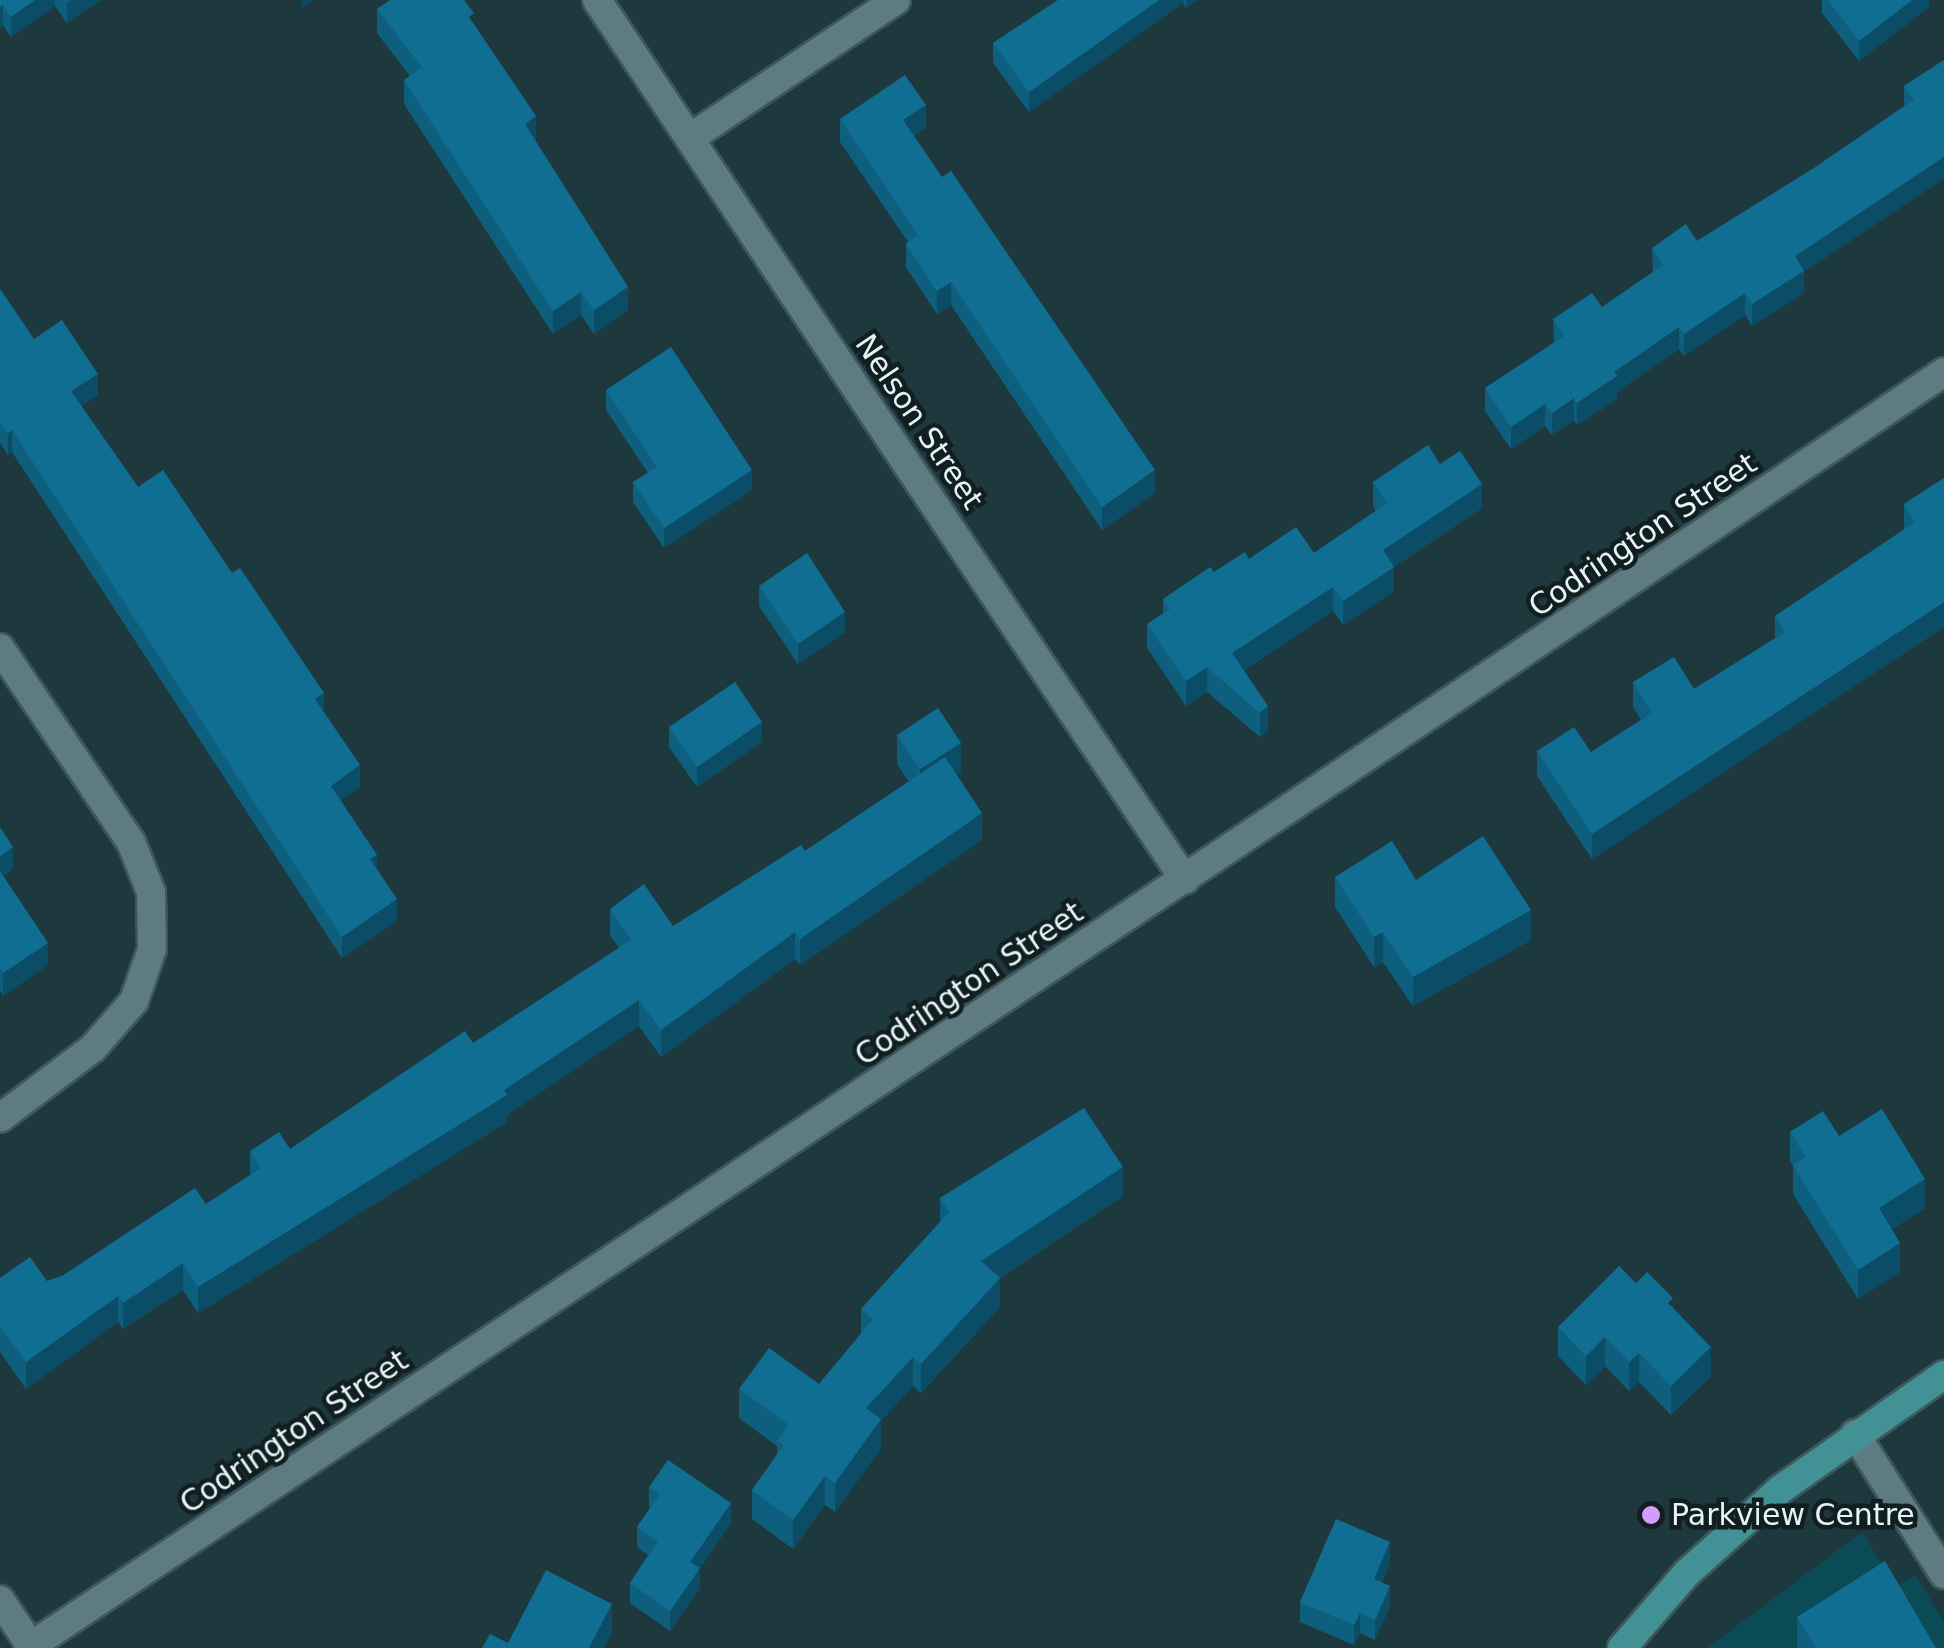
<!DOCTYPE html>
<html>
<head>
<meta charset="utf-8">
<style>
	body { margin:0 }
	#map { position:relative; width:1944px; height:1648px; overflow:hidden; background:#1d393e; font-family:"DejaVu Sans",sans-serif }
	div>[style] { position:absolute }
	.green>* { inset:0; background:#0b4b55 }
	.roads { filter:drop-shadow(2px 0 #3e575c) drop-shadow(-2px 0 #3e575c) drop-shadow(0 2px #3e575c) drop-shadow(0 -2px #3e575c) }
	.minor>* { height:28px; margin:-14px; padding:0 14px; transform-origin:14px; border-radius:14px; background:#5e7b81 }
	.secondary>* { height:28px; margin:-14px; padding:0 14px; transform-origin:14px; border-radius:14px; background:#429295 }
	.wall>* { inset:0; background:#0e5f7e }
	.shaded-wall>* { inset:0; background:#0b4d67 }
	.building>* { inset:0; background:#106e93 }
	.dots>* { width:28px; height:28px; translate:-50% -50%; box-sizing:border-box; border:5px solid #121e20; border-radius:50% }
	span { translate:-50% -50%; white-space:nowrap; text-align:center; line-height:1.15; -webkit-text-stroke:9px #121e20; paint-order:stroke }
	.street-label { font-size:30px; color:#e5f4f8 }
	.poi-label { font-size:30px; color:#e5f4f8 }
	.left { translate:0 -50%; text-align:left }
</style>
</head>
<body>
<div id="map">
	<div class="green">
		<div style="clip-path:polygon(1862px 1532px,1896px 1586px,1915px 1575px,1944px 1621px,1944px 1648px,1707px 1648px)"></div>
	</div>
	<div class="roads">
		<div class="minor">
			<div style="left:597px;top:0;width:1058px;rotate:56.25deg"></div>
			<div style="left:690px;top:138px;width:248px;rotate:-33.8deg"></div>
			<div style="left:0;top:648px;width:234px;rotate:56deg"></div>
			<div style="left:131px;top:842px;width:54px;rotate:68.2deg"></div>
			<div style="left:151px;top:892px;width:57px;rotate:89deg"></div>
			<div style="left:152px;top:949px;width:55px;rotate:109.1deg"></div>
			<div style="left:134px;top:1001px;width:62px;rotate:131.1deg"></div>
			<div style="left:93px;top:1048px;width:116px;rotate:143deg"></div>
			<div style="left:1855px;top:1434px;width:166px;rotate:57.6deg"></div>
			<div style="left:0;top:1600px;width:55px;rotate:56deg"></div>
			<div style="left:28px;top:1648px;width:2302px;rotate:-33.66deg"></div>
		</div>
		<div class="secondary">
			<div style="left:1622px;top:1648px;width:99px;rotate:-49.1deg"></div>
			<div style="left:1687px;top:1573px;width:126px;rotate:-41.8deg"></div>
			<div style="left:1781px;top:1489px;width:199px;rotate:-35deg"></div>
		</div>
	</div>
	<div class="wall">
		<div style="clip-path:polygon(0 0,101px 0,67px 23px,55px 6px,11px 37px,3px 25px,0 27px)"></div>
		<div style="clip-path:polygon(1058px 0,1198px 0,1186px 8px,1183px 3px,1029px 112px,993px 63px,993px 43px)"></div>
		<div style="clip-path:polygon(1822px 0,1929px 0,1929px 7px,1859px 61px,1822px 13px)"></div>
		<div style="clip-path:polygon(377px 9px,474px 25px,536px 140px,535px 141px,628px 310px,594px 334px,581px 315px,553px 334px,404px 104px,404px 80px,410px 76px,377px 33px)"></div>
		<div style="clip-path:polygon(1944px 60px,1804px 272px,1804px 293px,1752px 326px,1745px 315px,1684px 356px,1679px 349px,1617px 392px,1617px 399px,1577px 425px,1574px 420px,1552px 435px,1545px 426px,1511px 449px,1485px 411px,1485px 388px,1554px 343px,1553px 319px,1602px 307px,1653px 272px,1652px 248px,1697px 241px,1814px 168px,1904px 106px,1904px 86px)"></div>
		<div style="clip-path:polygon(840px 119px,926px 128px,914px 136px,1155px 493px,1102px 530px,951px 305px,937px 314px,906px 267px,906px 244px,908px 242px,840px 142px)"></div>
		<div style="clip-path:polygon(0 289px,34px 339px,98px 395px,81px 406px,138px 487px,324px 712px,360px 787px,341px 800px,377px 870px,397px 921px,342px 958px,12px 452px,8px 455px,0 443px)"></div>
		<div style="clip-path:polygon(606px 390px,752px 490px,664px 548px,633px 502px,633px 482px,648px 473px,606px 410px)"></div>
		<div style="clip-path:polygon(1440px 464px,1482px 508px,1394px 567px,1394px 591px,1343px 625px,1333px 611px,1244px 670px,1268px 730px,1260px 737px,1207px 692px,1186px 706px,1147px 648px,1147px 624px,1163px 614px,1163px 599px,1249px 559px,1314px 553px,1376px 511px,1373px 506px,1373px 482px)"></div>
		<div style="clip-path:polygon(1944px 478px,1944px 627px,1592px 859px,1537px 776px,1537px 751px,1591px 752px,1641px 720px,1633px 707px,1633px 682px,1694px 689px,1775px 639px,1775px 616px,1904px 530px,1904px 504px)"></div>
		<div style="clip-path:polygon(759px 586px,845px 632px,798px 664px,759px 606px)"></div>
		<div style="clip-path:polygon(669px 727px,762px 742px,697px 787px,669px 747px)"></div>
		<div style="clip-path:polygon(897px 735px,961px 772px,957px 775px,982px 840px,800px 965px,795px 959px,661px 1057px,639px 1026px,507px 1115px,507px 1122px,198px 1313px,183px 1290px,123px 1329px,118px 1322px,26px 1389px,0 1352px,0 1278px,47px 1281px,62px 1276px,206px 1204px,250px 1175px,250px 1151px,290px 1149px,473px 1043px,619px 948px,610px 935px,610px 909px,673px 926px,805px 851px,909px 782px,897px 764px)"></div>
		<div style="clip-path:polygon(0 827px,13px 869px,3px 876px,48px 965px,3px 996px,0 991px)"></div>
		<div style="clip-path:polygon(1335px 877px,1416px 880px,1531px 940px,1413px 1006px,1383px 962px,1374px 967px,1335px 907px)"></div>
		<div style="clip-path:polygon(1790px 1132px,1839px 1136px,1925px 1208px,1892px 1229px,1900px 1272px,1858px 1299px,1793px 1194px,1793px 1166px,1790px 1161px)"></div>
		<div style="clip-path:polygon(1123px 1196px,1000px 1278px,1000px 1307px,921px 1393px,913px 1386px,881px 1421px,881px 1448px,835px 1512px,825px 1505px,793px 1549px,752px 1519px,752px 1490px,777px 1454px,777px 1446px,739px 1418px,739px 1389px,819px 1384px,861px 1334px,861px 1309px,940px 1222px,940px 1198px)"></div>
		<div style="clip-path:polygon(1636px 1283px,1673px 1307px,1711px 1376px,1671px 1415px,1639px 1382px,1629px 1391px,1605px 1366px,1586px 1385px,1558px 1356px,1558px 1327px)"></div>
		<div style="clip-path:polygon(649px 1487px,731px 1523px,700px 1568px,700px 1588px,670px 1631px,630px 1603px,630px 1583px,648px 1555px,637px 1547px,637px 1527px,650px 1508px,649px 1507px)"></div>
		<div style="clip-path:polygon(1390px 1562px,1382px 1582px,1390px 1606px,1375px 1640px,1360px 1633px,1354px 1645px,1300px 1622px,1300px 1602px)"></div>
		<div style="clip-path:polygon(1797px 1617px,1936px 1648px,1797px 1648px)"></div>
	</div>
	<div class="shaded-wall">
		<div style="clip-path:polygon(35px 0,55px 0,55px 6px,11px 37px,11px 17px)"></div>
		<div style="clip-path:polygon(72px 0,101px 0,67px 23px,67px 3px)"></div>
		<div style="clip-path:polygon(302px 0,313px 0,302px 8px)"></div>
		<div style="clip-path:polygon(1159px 0,1183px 0,1183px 3px,1029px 112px,1029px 92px)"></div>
		<div style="clip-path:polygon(1186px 0,1198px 0,1186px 8px)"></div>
		<div style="clip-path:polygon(1912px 0,1929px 0,1929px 7px,1859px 61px,1859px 41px)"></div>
		<div style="clip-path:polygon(3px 5px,3px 25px,0 27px,0 7px)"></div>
		<div style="clip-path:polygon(926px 105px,926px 128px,903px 143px,903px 120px)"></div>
		<div style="clip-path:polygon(536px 116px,536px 140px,525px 148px,525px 124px)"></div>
		<div style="clip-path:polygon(1944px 157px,1944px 179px,1804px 272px,1804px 293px,1752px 326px,1752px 304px,1795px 256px)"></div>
		<div style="clip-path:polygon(951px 282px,951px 305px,937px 314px,937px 291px)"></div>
		<div style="clip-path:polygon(628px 287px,628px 310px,594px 334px,594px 310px)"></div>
		<div style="clip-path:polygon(581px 292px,581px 315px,553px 334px,553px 311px)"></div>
		<div style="clip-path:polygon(1745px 293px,1745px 315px,1684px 356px,1684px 334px)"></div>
		<div style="clip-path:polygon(1679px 327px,1679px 349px,1617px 392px,1617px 399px,1577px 425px,1577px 403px,1614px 372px)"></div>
		<div style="clip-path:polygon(98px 374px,98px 395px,71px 412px,71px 391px)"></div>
		<div style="clip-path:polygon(1574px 398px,1574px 420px,1552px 435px,1552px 413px)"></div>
		<div style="clip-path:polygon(1545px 404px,1545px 426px,1511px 449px,1511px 427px)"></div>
		<div style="clip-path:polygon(12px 430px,12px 452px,8px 455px,8px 433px)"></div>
		<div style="clip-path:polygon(752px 470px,752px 490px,664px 548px,664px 528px)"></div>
		<div style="clip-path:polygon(1155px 470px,1155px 493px,1102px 530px,1102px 507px)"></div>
		<div style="clip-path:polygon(1482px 484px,1482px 508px,1383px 574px,1383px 550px)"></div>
		<div style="clip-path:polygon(1394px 567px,1394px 591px,1343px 625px,1343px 601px)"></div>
		<div style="clip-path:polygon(1333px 587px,1333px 611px,1232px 677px,1232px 653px)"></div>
		<div style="clip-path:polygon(1944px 602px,1944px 627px,1592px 859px,1592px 834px)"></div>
		<div style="clip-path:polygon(845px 612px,845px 632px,798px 664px,798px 644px)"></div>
		<div style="clip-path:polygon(1207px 667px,1207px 692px,1186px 706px,1186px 681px)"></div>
		<div style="clip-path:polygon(324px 693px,324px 715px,315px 699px)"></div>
		<div style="clip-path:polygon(1268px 706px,1268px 730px,1260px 737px,1260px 713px)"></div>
		<div style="clip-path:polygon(762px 722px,762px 742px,697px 787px,697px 767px)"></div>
		<div style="clip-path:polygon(961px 743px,961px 772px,920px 798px,920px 769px)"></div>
		<div style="clip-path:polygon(360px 765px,360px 787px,331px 807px,331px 786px)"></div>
		<div style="clip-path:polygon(982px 813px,982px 840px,800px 965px,800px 939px)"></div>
		<div style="clip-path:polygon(13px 847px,13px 869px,0 878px,0 856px)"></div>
		<div style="clip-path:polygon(377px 855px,377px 876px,370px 859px)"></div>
		<div style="clip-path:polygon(397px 899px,397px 921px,342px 958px,342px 937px)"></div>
		<div style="clip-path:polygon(1531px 910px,1531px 940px,1413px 1006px,1413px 977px)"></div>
		<div style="clip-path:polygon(795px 932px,795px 959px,661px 1057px,661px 1030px)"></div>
		<div style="clip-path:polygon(1383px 932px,1383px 962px,1374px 967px,1374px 937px)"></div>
		<div style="clip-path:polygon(48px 943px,48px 965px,3px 996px,3px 973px)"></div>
		<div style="clip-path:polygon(639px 1000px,639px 1026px,507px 1115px,507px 1122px,198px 1313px,198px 1287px,504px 1090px)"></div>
		<div style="clip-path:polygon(1123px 1167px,1123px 1196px,981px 1290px,981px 1261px)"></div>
		<div style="clip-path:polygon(1925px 1179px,1925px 1208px,1879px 1237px,1879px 1208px)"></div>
		<div style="clip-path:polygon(1900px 1243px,1900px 1272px,1858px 1299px,1858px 1270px)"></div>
		<div style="clip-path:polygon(183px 1263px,183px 1290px,123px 1329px,123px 1303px)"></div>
		<div style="clip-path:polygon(1000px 1278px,1000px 1307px,921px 1393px,921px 1364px)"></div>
		<div style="clip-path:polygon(118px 1296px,118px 1322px,26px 1389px,26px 1362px)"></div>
		<div style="clip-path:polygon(1605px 1337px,1605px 1366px,1586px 1385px,1586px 1356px)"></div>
		<div style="clip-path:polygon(1711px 1347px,1711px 1376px,1671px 1415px,1671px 1386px)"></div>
		<div style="clip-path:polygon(1639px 1353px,1639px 1382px,1629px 1391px,1629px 1362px)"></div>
		<div style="clip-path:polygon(913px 1357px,913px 1386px,881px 1421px,881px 1448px,835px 1512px,835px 1483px,866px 1408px)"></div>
		<div style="clip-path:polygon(825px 1476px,825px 1505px,793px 1549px,793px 1520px)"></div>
		<div style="clip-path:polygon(731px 1503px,731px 1523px,690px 1582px,690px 1562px)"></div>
		<div style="clip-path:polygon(1390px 1542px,1390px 1562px,1374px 1599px,1374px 1579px)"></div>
		<div style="clip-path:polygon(700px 1568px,700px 1588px,670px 1631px,670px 1611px)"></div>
		<div style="clip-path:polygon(1390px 1586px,1390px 1606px,1375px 1640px,1375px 1620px)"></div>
		<div style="clip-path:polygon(612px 1604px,612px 1633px,604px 1648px,589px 1648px)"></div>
		<div style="clip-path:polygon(1360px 1613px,1360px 1633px,1354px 1645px,1354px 1625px)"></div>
	</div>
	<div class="building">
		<div style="clip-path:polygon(0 0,35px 0,11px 17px,3px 5px,0 7px)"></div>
		<div style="clip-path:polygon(390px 0,464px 0,474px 13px,469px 17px,536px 116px,525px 124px,628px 287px,594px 310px,581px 292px,553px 311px,404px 80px,422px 67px,377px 9px)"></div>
		<div style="clip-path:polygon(1058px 0,1159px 0,1029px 92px,993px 43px)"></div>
		<div style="clip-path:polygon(1828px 0,1912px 0,1859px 41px)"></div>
		<div style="clip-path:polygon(1944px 60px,1944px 157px,1795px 256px,1804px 271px,1752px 304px,1745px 293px,1684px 334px,1679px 327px,1614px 372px,1617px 376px,1577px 403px,1574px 398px,1552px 413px,1545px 404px,1511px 427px,1485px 388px,1564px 336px,1553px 319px,1592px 293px,1602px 307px,1663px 265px,1652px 248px,1686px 224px,1697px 241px,1814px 168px,1914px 100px,1904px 86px)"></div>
		<div style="clip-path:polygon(905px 75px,926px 105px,903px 120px,942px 177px,951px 171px,1155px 470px,1102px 507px,951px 282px,937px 291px,906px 244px,918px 235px,840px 119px)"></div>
		<div style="clip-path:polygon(0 289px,34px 339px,62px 320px,98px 374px,71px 391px,138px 487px,163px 470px,232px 573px,240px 568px,324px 693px,315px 699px,360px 765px,331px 786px,377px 855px,370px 859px,397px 899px,342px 937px,12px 430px,8px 433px,0 422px)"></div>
		<div style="clip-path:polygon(671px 347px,752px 470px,664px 528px,633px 482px,657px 467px,606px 390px)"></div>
		<div style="clip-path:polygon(1428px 445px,1440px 464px,1460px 451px,1482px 484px,1383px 550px,1394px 567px,1343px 601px,1333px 587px,1232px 653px,1268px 706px,1260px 713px,1207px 667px,1186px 681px,1147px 624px,1170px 609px,1163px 599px,1210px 567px,1214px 572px,1245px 552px,1249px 559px,1296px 527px,1314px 553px,1387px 503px,1373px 482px)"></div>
		<div style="clip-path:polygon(1944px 478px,1944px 602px,1592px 834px,1537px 751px,1574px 727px,1591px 752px,1652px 713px,1633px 682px,1674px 657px,1694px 689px,1785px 632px,1775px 616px,1915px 522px,1904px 504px)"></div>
		<div style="clip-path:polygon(807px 553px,845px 612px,798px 644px,759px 586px)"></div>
		<div style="clip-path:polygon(735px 682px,762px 722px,697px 767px,669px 727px)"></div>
		<div style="clip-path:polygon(938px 708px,961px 743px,920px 769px,897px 735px)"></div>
		<div style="clip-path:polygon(945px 757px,982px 813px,800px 939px,795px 932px,661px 1030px,639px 1000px,504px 1090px,507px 1095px,198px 1287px,183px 1263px,123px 1303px,118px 1296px,26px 1362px,0 1326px,0 1278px,30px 1257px,47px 1281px,62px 1276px,195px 1188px,206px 1204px,261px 1168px,250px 1151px,279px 1132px,290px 1149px,465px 1031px,473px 1043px,631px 940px,610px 909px,644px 884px,673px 926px,801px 845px,805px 851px)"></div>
		<div style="clip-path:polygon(0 827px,13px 847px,0 856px)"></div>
		<div style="clip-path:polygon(1483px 836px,1531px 910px,1413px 977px,1383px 932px,1374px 937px,1335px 877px,1392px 841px,1416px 880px)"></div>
		<div style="clip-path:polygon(0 871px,48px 943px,3px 973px,0 968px)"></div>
		<div style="clip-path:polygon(1084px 1108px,1123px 1167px,981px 1261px,1000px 1278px,921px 1364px,913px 1357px,866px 1408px,881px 1419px,835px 1483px,825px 1476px,793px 1520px,752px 1490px,784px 1445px,777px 1441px,789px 1425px,739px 1389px,769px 1348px,819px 1384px,873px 1319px,861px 1309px,949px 1212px,940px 1198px)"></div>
		<div style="clip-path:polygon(1882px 1109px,1925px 1179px,1879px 1208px,1900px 1243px,1858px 1270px,1793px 1165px,1806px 1157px,1790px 1132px,1823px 1111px,1839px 1136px)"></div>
		<div style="clip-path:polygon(1619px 1266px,1636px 1283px,1647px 1272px,1673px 1298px,1668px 1303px,1711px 1347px,1671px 1386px,1639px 1353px,1629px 1362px,1605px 1337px,1586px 1356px,1558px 1327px)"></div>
		<div style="clip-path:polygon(668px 1460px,731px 1503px,690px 1562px,700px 1568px,670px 1611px,630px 1583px,658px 1542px,637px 1527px,660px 1494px,649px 1487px)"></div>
		<div style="clip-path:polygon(1336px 1519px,1390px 1542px,1374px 1579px,1390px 1586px,1375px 1620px,1360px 1613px,1354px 1625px,1300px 1602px)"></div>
		<div style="clip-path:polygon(1885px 1561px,1936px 1648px,1816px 1648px,1797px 1617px)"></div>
		<div style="clip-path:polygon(546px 1570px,612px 1604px,589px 1648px,482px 1648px,490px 1634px,508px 1643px)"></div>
	</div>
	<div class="dots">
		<div style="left:1651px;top:1515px;background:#d49cfc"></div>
	</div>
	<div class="street-label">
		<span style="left:919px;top:422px;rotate:56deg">Nelson Street</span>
		<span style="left:1643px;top:535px;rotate:-34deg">Codrington Street</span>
		<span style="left:969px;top:984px;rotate:-34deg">Codrington Street</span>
		<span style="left:294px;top:1432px;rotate:-34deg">Codrington Street</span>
	</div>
	<div class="poi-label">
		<span class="left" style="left:1671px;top:1515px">Parkview Centre</span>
	</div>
</div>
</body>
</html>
